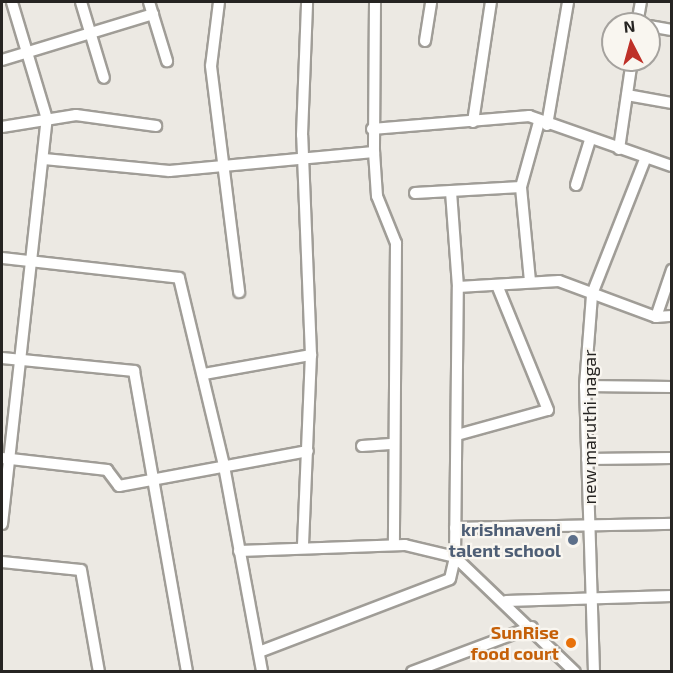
<!DOCTYPE html>
<html>
<head>
<meta charset="utf-8">
<style>
	body { margin:0 }
	#map { position:relative; width:673px; height:673px; overflow:hidden; background:#ece9e3; font-family:"Exo 2",sans-serif }
	div>[style] { position:absolute }
	.roads { filter:drop-shadow(2px 0 #a09d97) drop-shadow(-2px 0 #a09d97) drop-shadow(0 2px #a09d97) drop-shadow(0 -2px #a09d97) }
	.street>* { height:10px; margin:-5px; padding:0 5px; transform-origin:5px; border-radius:5px; background:#fff }
	.dots>* { width:16px; height:16px; translate:-50% -50%; box-sizing:border-box; border:3px solid #f9f6f0; border-radius:50% }
	span { translate:-50% -50%; white-space:nowrap; text-align:center; line-height:1.15; -webkit-text-stroke:4.5px #f9f6f0; paint-order:stroke }
	.street-label { font-size:18px; color:#262422 }
	.service-label { font-size:18px; color:#4e5e75; font-weight:700 }
	.right { translate:-100% -50%; text-align:right }
	.food-label { font-size:18px; color:#c56008; font-weight:700 }
	.frame { position:absolute; inset:0; border:3px solid #262422; pointer-events:none }
	.north { position:absolute; left:601px; top:12px; width:60px; height:60px; box-sizing:border-box; background:#f9f6f0; border:2px solid #a5a29e; border-radius:50%; rotate:354deg; font-size:16px; font-weight:700; line-height:24px; text-align:center; color:#262422 }
	.north::after { content:''; display:block; margin:auto; width:21px; height:27px; background:#be3028; clip-path:polygon(50% 0,100% 100%,50% 72%,0 100%) }
</style>
</head>
<body>
<div id="map">
	<div class="roads">
		<div class="street">
			<div style="left:81px;top:2px;width:79px;rotate:73.2deg"></div>
			<div style="left:149px;top:2px;width:62px;rotate:73deg"></div>
			<div style="left:219px;top:2px;width:64px;rotate:97.1deg"></div>
			<div style="left:211px;top:66px;width:228px;rotate:82.9deg"></div>
			<div style="left:375px;top:2px;width:150px;rotate:90.4deg"></div>
			<div style="left:374px;top:152px;width:44px;rotate:86.1deg"></div>
			<div style="left:377px;top:196px;width:51px;rotate:68deg"></div>
			<div style="left:396px;top:243px;width:302px;rotate:90.4deg"></div>
			<div style="left:637px;top:24px;width:22px;rotate:-80deg"></div>
			<div style="left:649px;top:26px;width:23px;rotate:10deg"></div>
			<div style="left:425px;top:41px;width:39px;rotate:-81deg"></div>
			<div style="left:2px;top:60px;width:158px;rotate:-16.9deg"></div>
			<div style="left:627px;top:95px;width:46px;rotate:10.1deg"></div>
			<div style="left:473px;top:122px;width:121px;rotate:-81.5deg"></div>
			<div style="left:547px;top:125px;width:125px;rotate:-80.3deg"></div>
			<div style="left:2px;top:127px;width:75px;rotate:-9.2deg"></div>
			<div style="left:76px;top:115px;width:81px;rotate:7.8deg"></div>
			<div style="left:372px;top:129px;width:158px;rotate:-4.7deg"></div>
			<div style="left:529px;top:116px;width:151px;rotate:19.3deg"></div>
			<div style="left:619px;top:149px;width:90px;rotate:-81.7deg"></div>
			<div style="left:44px;top:159px;width:126px;rotate:5.5deg"></div>
			<div style="left:169px;top:171px;width:206px;rotate:-5.3deg"></div>
			<div style="left:576px;top:185px;width:47px;rotate:-72.7deg"></div>
			<div style="left:415px;top:193px;width:106px;rotate:-3.2deg"></div>
			<div style="left:2px;top:258px;width:178px;rotate:6.4deg"></div>
			<div style="left:179px;top:278px;width:193px;rotate:76.5deg"></div>
			<div style="left:224px;top:466px;width:209px;rotate:79.5deg"></div>
			<div style="left:530px;top:281px;width:94px;rotate:-95.5deg"></div>
			<div style="left:521px;top:187px;width:67px;rotate:-74.5deg"></div>
			<div style="left:458px;top:287px;width:101px;rotate:-3.4deg"></div>
			<div style="left:559px;top:281px;width:103px;rotate:20.4deg"></div>
			<div style="left:656px;top:317px;width:16px;rotate:-4deg"></div>
			<div style="left:656px;top:317px;width:50px;rotate:-71.2deg"></div>
			<div style="left:2px;top:358px;width:133px;rotate:5.6deg"></div>
			<div style="left:134px;top:371px;width:306px;rotate:80deg"></div>
			<div style="left:204px;top:374px;width:109px;rotate:-10.1deg"></div>
			<div style="left:585px;top:386px;width:87px;rotate:0.7deg"></div>
			<div style="left:457px;top:435px;width:94px;rotate:-15.4deg"></div>
			<div style="left:548px;top:410px;width:135px;rotate:-112.2deg"></div>
			<div style="left:362px;top:446px;width:32px;rotate:-4deg"></div>
			<div style="left:2px;top:458px;width:106px;rotate:6.5deg"></div>
			<div style="left:107px;top:470px;width:20px;rotate:53deg"></div>
			<div style="left:119px;top:486px;width:192px;rotate:-10.5deg"></div>
			<div style="left:587px;top:459px;width:85px;rotate:-0.7deg"></div>
			<div style="left:2px;top:524px;width:407px;rotate:-83.7deg"></div>
			<div style="left:47px;top:119px;width:122px;rotate:-106.7deg"></div>
			<div style="left:455px;top:528px;width:217px;rotate:-1.1deg"></div>
			<div style="left:303px;top:545px;width:190px;rotate:-87.6deg"></div>
			<div style="left:311px;top:355px;width:220px;rotate:-92.3deg"></div>
			<div style="left:302px;top:135px;width:133px;rotate:-87.8deg"></div>
			<div style="left:239px;top:551px;width:166px;rotate:-2.1deg"></div>
			<div style="left:405px;top:545px;width:51px;rotate:13.5deg"></div>
			<div style="left:455px;top:557px;width:166px;rotate:43.8deg"></div>
			<div style="left:2px;top:562px;width:79px;rotate:5.8deg"></div>
			<div style="left:81px;top:570px;width:104px;rotate:80deg"></div>
			<div style="left:506px;top:601px;width:166px;rotate:-1.7deg"></div>
			<div style="left:259px;top:652px;width:204px;rotate:-20.9deg"></div>
			<div style="left:450px;top:579px;width:23px;rotate:-77deg"></div>
			<div style="left:455px;top:557px;width:270px;rotate:-89.4deg"></div>
			<div style="left:458px;top:287px;width:96px;rotate:-94.2deg"></div>
			<div style="left:412px;top:672px;width:128px;rotate:-20.6deg"></div>
			<div style="left:594px;top:672px;width:286px;rotate:-91.8deg"></div>
			<div style="left:585px;top:386px;width:92px;rotate:-85.6deg"></div>
			<div style="left:592px;top:294px;width:147px;rotate:-68.5deg"></div>
		</div>
	</div>
	<div class="dots">
		<div style="left:573px;top:540px;background:#5c6f8a"></div>
		<div style="left:571px;top:643px;background:#e8710a"></div>
	</div>
	<div class="street-label">
		<span style="left:589px;top:427px;rotate:-90deg">new maruthi nagar</span>
	</div>
	<div class="service-label">
		<span class="right" style="left:561px;top:540px">krishnaveni<br>talent school</span>
	</div>
	<div class="food-label">
		<span class="right" style="left:559px;top:643px">SunRise<br>food court</span>
	</div>
	<div class="frame"></div>
	<div class="north">N</div>
</div>
</body>
</html>
